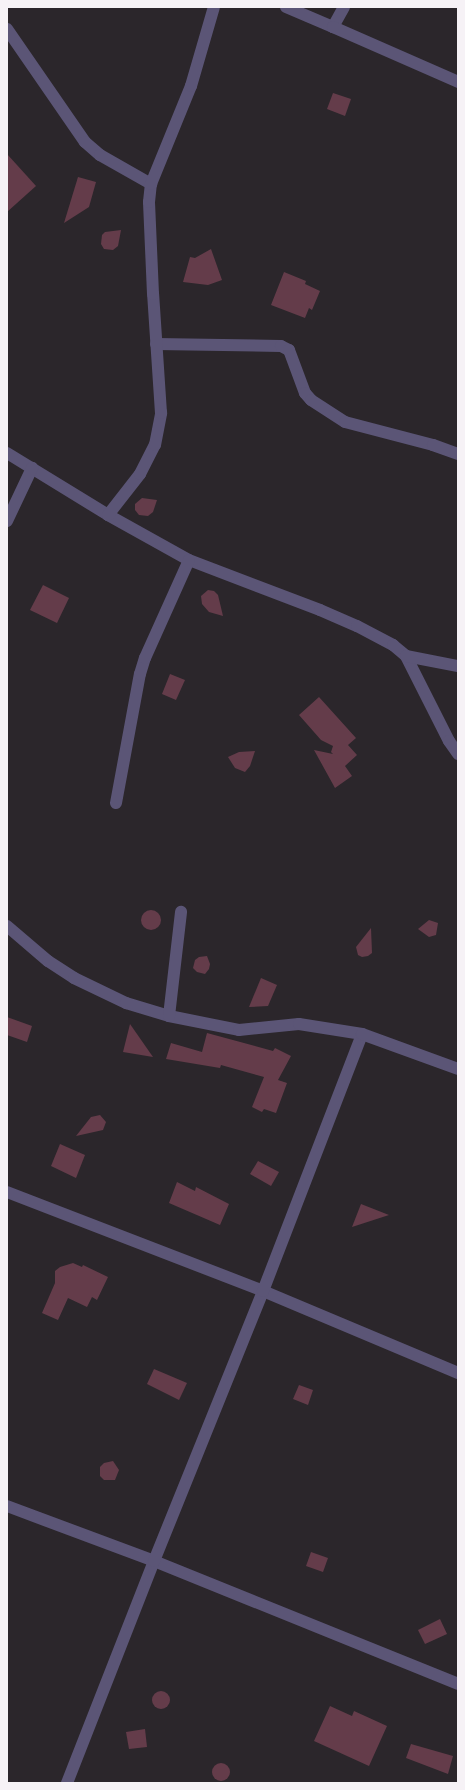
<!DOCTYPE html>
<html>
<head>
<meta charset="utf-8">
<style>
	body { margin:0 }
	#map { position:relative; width:465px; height:1790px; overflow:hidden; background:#2b262b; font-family:Signika,sans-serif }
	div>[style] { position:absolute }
	.building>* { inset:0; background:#643c4a }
	.round { border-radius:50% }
	.minor>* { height:12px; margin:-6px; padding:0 6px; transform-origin:6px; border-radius:6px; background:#5b5576 }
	span { translate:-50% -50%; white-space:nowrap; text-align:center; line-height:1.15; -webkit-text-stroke:3px #121012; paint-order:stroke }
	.frame { position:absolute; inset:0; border:8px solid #f6f2f6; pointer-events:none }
</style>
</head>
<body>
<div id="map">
	<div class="building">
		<div style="clip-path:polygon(333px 93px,351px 99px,345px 116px,327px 109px)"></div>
		<div style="clip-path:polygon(7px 154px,36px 186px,7px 212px)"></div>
		<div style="clip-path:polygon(78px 177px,96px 182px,89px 207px,64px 223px)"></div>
		<div style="clip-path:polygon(121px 230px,118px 246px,113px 250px,104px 249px,101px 244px,102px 235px,105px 232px)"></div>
		<div style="clip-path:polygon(211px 249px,222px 280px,208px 285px,183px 282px,190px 257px,195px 258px)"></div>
		<div style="clip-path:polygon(284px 272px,306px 281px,305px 284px,320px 291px,312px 310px,309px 308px,305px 318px,271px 305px)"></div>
		<div style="clip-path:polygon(142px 498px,157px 500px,153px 512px,148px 516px,139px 515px,135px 510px,135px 504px)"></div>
		<div style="clip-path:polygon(43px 585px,69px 598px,57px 623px,30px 610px)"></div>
		<div style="clip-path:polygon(208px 590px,214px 591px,218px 595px,223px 616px,209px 612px,202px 604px,201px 596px)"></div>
		<div style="clip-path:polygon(170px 674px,185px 680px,176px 700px,162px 694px)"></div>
		<div style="clip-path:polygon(319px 697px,356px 738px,348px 745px,357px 755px,345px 766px,352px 776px,335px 788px,314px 750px,333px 754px,331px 752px,333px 746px,321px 740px,299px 715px)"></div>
		<div style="clip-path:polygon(255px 751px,250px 766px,245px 772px,235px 768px,228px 757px,239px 752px)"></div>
		<div class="round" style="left:141px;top:910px;width:20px;height:20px"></div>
		<div style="clip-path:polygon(429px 920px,438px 923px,436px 935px,429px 937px,418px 929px)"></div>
		<div style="clip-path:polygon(371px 928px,372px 953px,368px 956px,362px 957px,358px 955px,356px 947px)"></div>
		<div style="clip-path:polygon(207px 956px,210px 964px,209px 969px,205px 974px,197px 972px,193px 968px,195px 960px,199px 957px)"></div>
		<div style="clip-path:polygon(261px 978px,277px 985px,268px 1006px,249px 1007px)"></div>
		<div style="clip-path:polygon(7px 1017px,32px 1026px,27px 1042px,7px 1035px)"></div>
		<div style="clip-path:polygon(130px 1024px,153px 1057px,123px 1052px)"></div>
		<div style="clip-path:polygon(207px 1033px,273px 1051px,275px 1048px,291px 1056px,278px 1080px,287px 1083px,276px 1113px,264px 1109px,262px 1112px,252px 1107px,264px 1077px,221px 1065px,220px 1068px,166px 1059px,171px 1043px,202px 1052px)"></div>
		<div style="clip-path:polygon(100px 1115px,106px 1122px,103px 1130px,76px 1136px,91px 1117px)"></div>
		<div style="clip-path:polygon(60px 1144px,85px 1155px,76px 1178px,51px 1166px)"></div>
		<div style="clip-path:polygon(258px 1161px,279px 1172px,271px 1186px,250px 1174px)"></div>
		<div style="clip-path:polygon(177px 1182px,195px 1191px,196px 1187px,229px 1204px,220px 1225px,169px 1203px)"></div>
		<div style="clip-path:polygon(361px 1204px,389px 1215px,352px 1227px)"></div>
		<div style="clip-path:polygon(73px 1263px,82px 1267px,83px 1265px,108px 1277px,97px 1300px,92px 1297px,87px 1307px,68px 1298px,58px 1320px,42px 1313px,55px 1283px,55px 1271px,60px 1267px)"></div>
		<div style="clip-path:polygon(154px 1369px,187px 1383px,179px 1400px,147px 1384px)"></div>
		<div style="clip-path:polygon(299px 1385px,313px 1390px,308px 1405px,293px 1399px)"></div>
		<div style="clip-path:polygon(113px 1461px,119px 1470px,115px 1480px,104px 1480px,100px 1476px,100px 1467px,104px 1463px)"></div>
		<div style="clip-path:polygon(311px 1552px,328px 1558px,323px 1572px,306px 1566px)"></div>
		<div style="clip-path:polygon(440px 1619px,447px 1634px,425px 1644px,418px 1630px)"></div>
		<div class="round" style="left:152px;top:1691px;width:18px;height:18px"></div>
		<div style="clip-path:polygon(330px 1706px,352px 1716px,354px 1711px,387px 1726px,369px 1766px,314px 1741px)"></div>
		<div style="clip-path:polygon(145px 1729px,147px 1747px,129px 1749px,126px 1732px)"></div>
		<div style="clip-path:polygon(411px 1744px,453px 1756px,448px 1774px,406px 1758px)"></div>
		<div class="round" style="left:212px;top:1763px;width:18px;height:18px"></div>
	</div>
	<div class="minor">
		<div style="left:286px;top:7px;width:51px;rotate:23.1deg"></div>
		<div style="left:344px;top:7px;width:23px;rotate:119deg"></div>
		<div style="left:333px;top:27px;width:137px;rotate:23.7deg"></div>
		<div style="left:7px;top:29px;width:137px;rotate:55.4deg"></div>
		<div style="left:85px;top:142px;width:20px;rotate:41deg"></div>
		<div style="left:100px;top:155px;width:59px;rotate:29.6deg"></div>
		<div style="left:156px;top:344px;width:125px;rotate:0.9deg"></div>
		<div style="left:281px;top:346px;width:9px;rotate:27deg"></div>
		<div style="left:289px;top:350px;width:46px;rotate:69.6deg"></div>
		<div style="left:305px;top:393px;width:9px;rotate:49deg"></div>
		<div style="left:311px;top:400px;width:40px;rotate:32.9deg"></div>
		<div style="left:345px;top:422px;width:91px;rotate:14.6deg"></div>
		<div style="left:433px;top:445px;width:27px;rotate:20deg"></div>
		<div style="left:7px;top:453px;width:119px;rotate:31.5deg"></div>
		<div style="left:108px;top:515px;width:93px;rotate:29.1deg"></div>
		<div style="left:189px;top:560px;width:140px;rotate:20.9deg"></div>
		<div style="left:320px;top:610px;width:40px;rotate:23.4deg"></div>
		<div style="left:357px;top:626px;width:41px;rotate:27.8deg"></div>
		<div style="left:393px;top:645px;width:17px;rotate:40deg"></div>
		<div style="left:406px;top:656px;width:95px;rotate:63.2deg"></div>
		<div style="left:449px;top:741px;width:16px;rotate:55deg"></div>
		<div style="left:108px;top:515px;width:52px;rotate:-52deg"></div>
		<div style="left:140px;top:474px;width:33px;rotate:-63deg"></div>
		<div style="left:155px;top:445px;width:33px;rotate:-79deg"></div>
		<div style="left:161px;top:413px;width:119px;rotate:-93.8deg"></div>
		<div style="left:153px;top:294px;width:92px;rotate:-92.5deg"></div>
		<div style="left:149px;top:202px;width:18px;rotate:-84deg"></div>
		<div style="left:151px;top:184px;width:106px;rotate:-67.8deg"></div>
		<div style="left:191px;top:86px;width:82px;rotate:-73.8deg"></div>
		<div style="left:7px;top:521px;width:59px;rotate:-64.7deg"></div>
		<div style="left:406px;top:656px;width:53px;rotate:10.9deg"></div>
		<div style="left:116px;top:803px;width:131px;rotate:-79.5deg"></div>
		<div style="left:140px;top:674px;width:17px;rotate:-73deg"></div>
		<div style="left:145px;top:658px;width:107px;rotate:-65.8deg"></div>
		<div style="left:7px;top:926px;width:54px;rotate:40.5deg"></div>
		<div style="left:48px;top:961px;width:31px;rotate:33deg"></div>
		<div style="left:74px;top:978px;width:58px;rotate:25.7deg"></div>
		<div style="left:126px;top:1003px;width:45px;rotate:16.8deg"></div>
		<div style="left:169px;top:1016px;width:71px;rotate:11.3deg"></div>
		<div style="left:239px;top:1030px;width:60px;rotate:-5.7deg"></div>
		<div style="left:299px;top:1024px;width:64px;rotate:9deg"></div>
		<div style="left:169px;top:1016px;width:105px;rotate:-83.4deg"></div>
		<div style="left:7px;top:1192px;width:274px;rotate:21.1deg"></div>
		<div style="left:263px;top:1291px;width:212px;rotate:22.8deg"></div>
		<div style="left:7px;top:1506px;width:157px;rotate:20.5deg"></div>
		<div style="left:154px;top:1561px;width:328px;rotate:22deg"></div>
		<div style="left:67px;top:1783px;width:238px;rotate:-68.6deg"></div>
		<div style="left:154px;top:1561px;width:291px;rotate:-68deg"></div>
		<div style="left:263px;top:1291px;width:275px;rotate:-68.9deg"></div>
		<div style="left:362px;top:1034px;width:102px;rotate:20deg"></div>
	</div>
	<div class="frame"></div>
</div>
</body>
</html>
